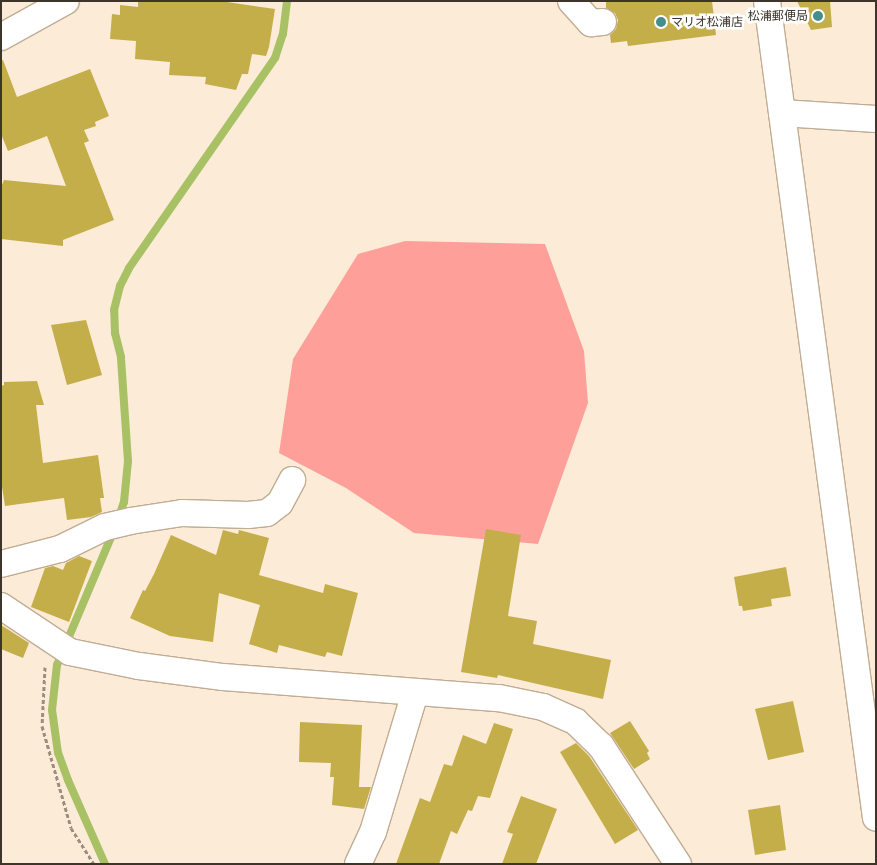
<!DOCTYPE html>
<html>
<head>
<meta charset="utf-8">
<style>
	body { margin:0 }
	#map { position:relative; width:877px; height:865px; overflow:hidden; background:#fcebd6; font-family:"Noto Serif","Noto Sans JP",serif }
	div>[style] { position:absolute }
	.green>* { inset:0; background:#fea099 }
	.stream>* { height:8px; margin:-4px; padding:0 4px; transform-origin:4px; border-radius:4px; background:#a8c164 }
	.building>* { inset:0; background:#c4ae49 }
	.path>* { height:3px; margin-top:-1.5px; transform-origin:0; background:repeating-linear-gradient(90deg,#9b8e7f 0 4px,transparent 0 6.5px) }
	.roads { filter:drop-shadow(1px 0 #c0ac93) drop-shadow(-1px 0 #c0ac93) drop-shadow(0 1px #c0ac93) drop-shadow(0 -1px #c0ac93) }
	.minor>* { height:26px; margin:-13px; padding:0 13px; transform-origin:13px; border-radius:13px; background:#fff }
	.dots>* { width:14px; height:14px; translate:-50% -50%; box-sizing:border-box; border:2px solid #fff; border-radius:50% }
	span { translate:-50% -50%; white-space:nowrap; text-align:center; line-height:1.15; -webkit-text-stroke:5px #fff; paint-order:stroke }
	.poi-label { font-size:12px; color:#3d342a }
	.right { translate:-100% -50%; text-align:right }
	.left { translate:0 -50%; text-align:left }
	.frame { position:absolute; inset:0; border:2px solid #3d342a; pointer-events:none }
</style>
</head>
<body>
<div id="map">
	<div class="green">
		<div style="clip-path:polygon(405px 241px,545px 244px,584px 351px,588px 403px,538px 544px,414px 533px,346px 488px,279px 453px,293px 359px,358px 254px)"></div>
	</div>
	<div class="stream">
		<div style="left:119px;top:517px;width:16px;rotate:-72deg"></div>
		<div style="left:124px;top:502px;width:41px;rotate:-84.4deg"></div>
		<div style="left:128px;top:461px;width:104px;rotate:-93.9deg"></div>
		<div style="left:121px;top:357px;width:25px;rotate:-104deg"></div>
		<div style="left:115px;top:333px;width:23px;rotate:-92deg"></div>
		<div style="left:114px;top:310px;width:25px;rotate:-76deg"></div>
		<div style="left:120px;top:286px;width:20px;rotate:-63deg"></div>
		<div style="left:129px;top:268px;width:256px;rotate:-55.2deg"></div>
		<div style="left:275px;top:58px;width:25px;rotate:-72deg"></div>
		<div style="left:283px;top:34px;width:33px;rotate:-83deg"></div>
		<div style="left:105px;top:864px;width:92px;rotate:-113.8deg"></div>
		<div style="left:68px;top:780px;width:29px;rotate:-110deg"></div>
		<div style="left:58px;top:753px;width:43px;rotate:-97.9deg"></div>
		<div style="left:52px;top:710px;width:45px;rotate:-83.7deg"></div>
		<div style="left:57px;top:665px;width:147px;rotate:-67.1deg"></div>
	</div>
	<div class="building">
		<div style="clip-path:polygon(138px 1px,220px 1px,275px 9px,269px 47px,266px 56px,252px 54px,248px 74px,242px 74px,236px 90px,205px 84px,206px 77px,169px 75px,170px 62px,135px 59px,136px 41px,110px 39px,112px 14px,120px 15px,120px 5px,138px 7px)"></div>
		<div style="clip-path:polygon(606px 1px,712px 1px,716px 35px,628px 46px,627px 41px,611px 43px,610px 35px,616px 29px,618px 20px,615px 13px,606px 8px)"></div>
		<div style="clip-path:polygon(797px 1px,830px 1px,832px 27px,811px 30px)"></div>
		<div style="clip-path:polygon(3px 60px,17px 97px,90px 69px,109px 116px,95px 122px,96px 126px,84px 130px,89px 141px,84px 143px,114px 220px,63px 240px,63px 246px,1px 239px,1px 187px,4px 180px,66px 186px,47px 136px,8px 151px,1px 134px,1px 61px)"></div>
		<div style="clip-path:polygon(86px 320px,102px 375px,67px 385px,51px 325px)"></div>
		<div style="clip-path:polygon(37px 381px,44px 405px,36px 405px,43px 463px,98px 455px,104px 498px,100px 498px,102px 512px,91px 517px,67px 520px,64px 498px,5px 506px,1px 480px,1px 386px,4px 385px,4px 382px)"></div>
		<div style="clip-path:polygon(486px 529px,521px 535px,508px 616px,537px 621px,533px 644px,611px 660px,603px 699px,498px 675px,497px 678px,461px 672px)"></div>
		<div style="clip-path:polygon(223px 530px,238px 534px,239px 530px,269px 538px,259px 575px,323px 593px,325px 584px,358px 593px,342px 656px,327px 652px,325px 657px,279px 645px,277px 653px,249px 644px,260px 605px,219px 593px,213px 642px,170px 636px,130px 618px,143px 590px,145px 591px,154px 574px,171px 535px,216px 555px)"></div>
		<div style="clip-path:polygon(79px 556px,92px 561px,69px 622px,31px 607px,45px 568px,53px 566px,63px 570px,66px 563px)"></div>
		<div style="clip-path:polygon(786px 567px,791px 596px,771px 599px,772px 606px,743px 611px,742px 606px,739px 606px,734px 577px)"></div>
		<div style="clip-path:polygon(1px 625px,29px 643px,23px 658px,1px 649px)"></div>
		<div style="clip-path:polygon(793px 701px,804px 752px,768px 760px,755px 709px)"></div>
		<div style="clip-path:polygon(630px 721px,649px 751px,647px 753px,650px 759px,634px 769px,610px 733px)"></div>
		<div style="clip-path:polygon(300px 722px,362px 725px,359px 787px,371px 787px,364px 809px,332px 805px,334px 777px,330px 777px,331px 763px,299px 762px)"></div>
		<div style="clip-path:polygon(494px 723px,513px 729px,490px 798px,478px 796px,472px 811px,468px 810px,457px 834px,451px 831px,439px 864px,396px 864px,420px 798px,430px 802px,444px 764px,452px 766px,463px 735px,486px 744px)"></div>
		<div style="clip-path:polygon(576px 743px,589px 756px,638px 830px,615px 844px,560px 752px)"></div>
		<div style="clip-path:polygon(521px 796px,557px 809px,536px 864px,502px 864px,513px 834px,507px 832px)"></div>
		<div style="clip-path:polygon(780px 805px,786px 850px,755px 855px,748px 810px)"></div>
	</div>
	<div class="path">
		<div style="left:45px;top:667px;width:59px;rotate:92.9deg"></div>
		<div style="left:42px;top:726px;width:106px;rotate:74.1deg"></div>
		<div style="left:71px;top:828px;width:43px;rotate:57.4deg"></div>
	</div>
	<div class="roads">
		<div class="minor">
			<div style="left:571px;top:1px;width:30px;rotate:48deg"></div>
			<div style="left:591px;top:23px;width:12px;rotate:-5deg"></div>
			<div style="left:767px;top:1px;width:824px;rotate:82.4deg"></div>
			<div style="left:1px;top:37px;width:74px;rotate:-29deg"></div>
			<div style="left:782px;top:113px;width:94px;rotate:3.7deg"></div>
			<div style="left:1px;top:564px;width:61px;rotate:-14.3deg"></div>
			<div style="left:60px;top:549px;width:50px;rotate:-26.1deg"></div>
			<div style="left:105px;top:527px;width:26px;rotate:-13deg"></div>
			<div style="left:130px;top:521px;width:53px;rotate:-8.7deg"></div>
			<div style="left:182px;top:513px;width:66px;rotate:1.7deg"></div>
			<div style="left:248px;top:515px;width:19px;rotate:-6deg"></div>
			<div style="left:267px;top:513px;width:16px;rotate:-38deg"></div>
			<div style="left:280px;top:503px;width:26px;rotate:-62deg"></div>
			<div style="left:1px;top:606px;width:83px;rotate:33.7deg"></div>
			<div style="left:70px;top:652px;width:70px;rotate:11.5deg"></div>
			<div style="left:139px;top:666px;width:85px;rotate:7.5deg"></div>
			<div style="left:223px;top:677px;width:277px;rotate:4.4deg"></div>
			<div style="left:499px;top:698px;width:45px;rotate:11.6deg"></div>
			<div style="left:543px;top:707px;width:36px;rotate:24deg"></div>
			<div style="left:576px;top:722px;width:35px;rotate:44deg"></div>
			<div style="left:601px;top:746px;width:141px;rotate:56.9deg"></div>
			<div style="left:358px;top:864px;width:35px;rotate:-65deg"></div>
			<div style="left:373px;top:832px;width:145px;rotate:-73.2deg"></div>
		</div>
	</div>
	<div class="dots">
		<div style="left:818px;top:16px;background:#468e8d"></div>
		<div style="left:661px;top:22px;background:#468e8d"></div>
	</div>
	<div class="poi-label">
		<span class="right" style="left:808px;top:16px">松浦郵便局</span>
		<span class="left" style="left:671px;top:22px">マリオ松浦店</span>
	</div>
	<div class="frame"></div>
</div>
</body>
</html>
